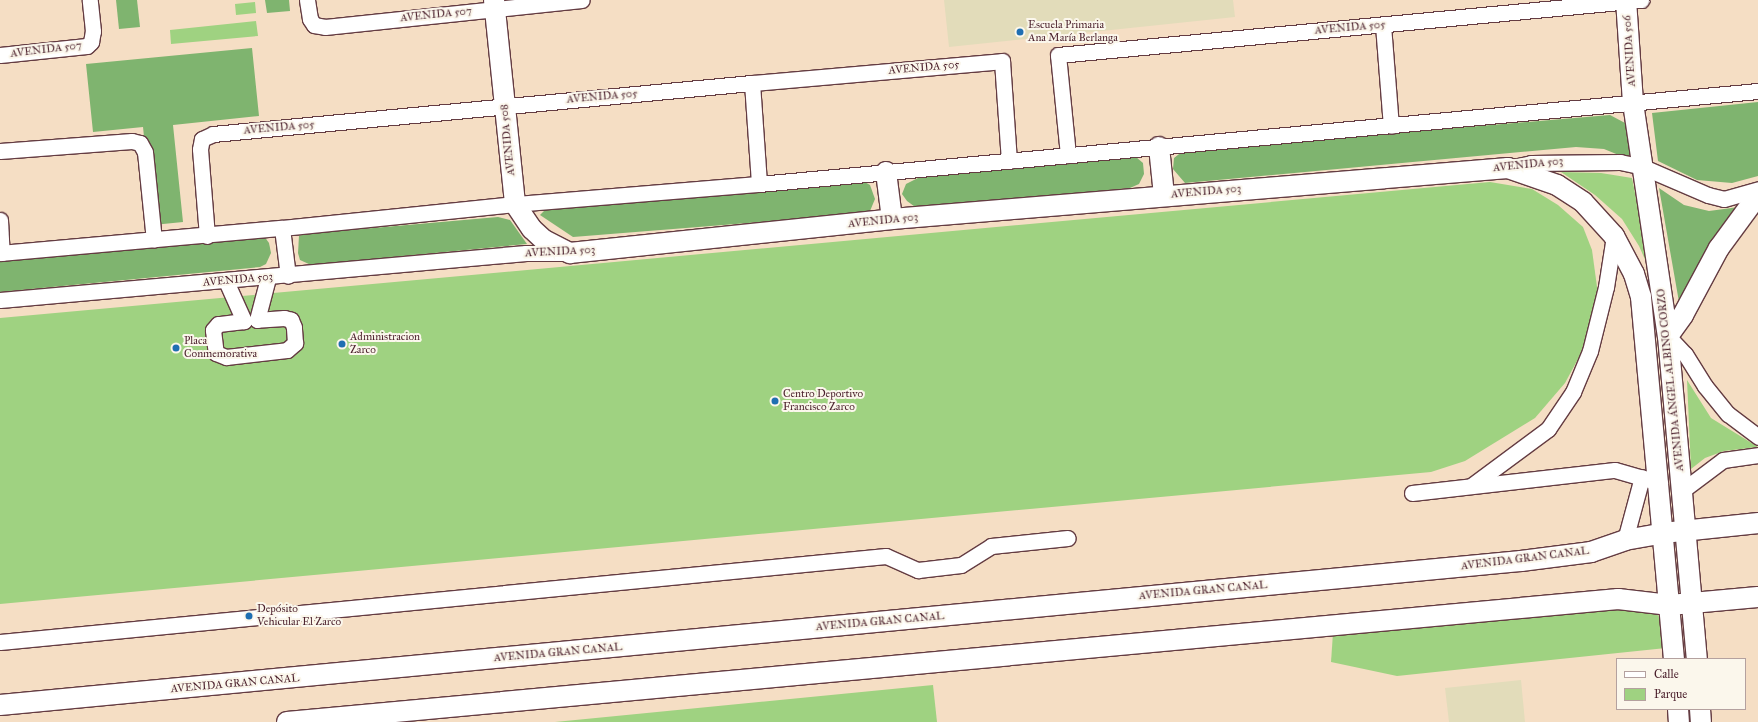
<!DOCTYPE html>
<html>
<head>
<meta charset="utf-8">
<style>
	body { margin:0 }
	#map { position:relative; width:1758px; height:722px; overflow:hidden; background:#f5dec4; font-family:"IM FELL Great Primer",serif }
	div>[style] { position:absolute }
	.built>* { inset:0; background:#e2dcba }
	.green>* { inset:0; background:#9fd281 }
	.forest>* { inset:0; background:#7fb46f }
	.roads { filter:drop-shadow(1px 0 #643c42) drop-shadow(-1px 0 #643c42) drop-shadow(0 1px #643c42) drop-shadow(0 -1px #643c42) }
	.minor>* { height:15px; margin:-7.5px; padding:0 7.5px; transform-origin:7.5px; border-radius:7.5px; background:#fff }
	.major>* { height:20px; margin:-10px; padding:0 10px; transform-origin:10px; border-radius:10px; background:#fff }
	.dots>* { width:11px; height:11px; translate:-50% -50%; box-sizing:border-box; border:2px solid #fbf7ec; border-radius:50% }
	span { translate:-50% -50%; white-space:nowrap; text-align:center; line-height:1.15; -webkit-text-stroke:4px #fbf7ec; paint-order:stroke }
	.street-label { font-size:11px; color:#4a1f2b }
	.poi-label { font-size:11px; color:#4a1f2b }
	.left { translate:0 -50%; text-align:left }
	.legend { position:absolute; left:1616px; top:658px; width:130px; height:52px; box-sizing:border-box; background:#fbf7ec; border:1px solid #b4a19f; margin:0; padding:5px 7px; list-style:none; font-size:12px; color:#4a1f2b }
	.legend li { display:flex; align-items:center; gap:8px; height:20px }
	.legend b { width:20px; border:1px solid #b4a19f }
</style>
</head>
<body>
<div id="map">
	<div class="built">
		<div style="clip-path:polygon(944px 0,1233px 0,1235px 17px,949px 47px)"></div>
		<div style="clip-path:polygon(1521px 680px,1525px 722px,1449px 722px,1445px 688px)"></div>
	</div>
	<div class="green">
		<div style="clip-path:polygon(255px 2px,256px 13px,236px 15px,235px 4px)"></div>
		<div style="clip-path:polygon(256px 21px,258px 36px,171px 44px,170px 30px)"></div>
		<div style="clip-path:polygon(1561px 172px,1601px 173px,1632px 178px,1651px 273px,1639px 246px,1622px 219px,1595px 195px)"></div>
		<div style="clip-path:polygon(1490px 182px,1532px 189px,1558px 205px,1583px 227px,1592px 250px,1598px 294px,1584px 348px,1565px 383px,1535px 418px,1465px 461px,1431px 472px,0 604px,0 318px)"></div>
		<div style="clip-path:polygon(1687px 380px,1711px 418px,1758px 447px,1724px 451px,1705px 458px,1691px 469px)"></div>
		<div style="clip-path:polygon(1628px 607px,1653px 610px,1662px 620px,1666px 648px,1397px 676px,1331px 662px,1333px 633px)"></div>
		<div style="clip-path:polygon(933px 685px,937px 722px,555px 722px)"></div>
	</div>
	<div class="forest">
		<div style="clip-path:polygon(116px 0,137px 0,140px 27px,119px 29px)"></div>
		<div style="clip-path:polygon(265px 0,289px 0,290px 11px,267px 13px)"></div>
		<div style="clip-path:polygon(252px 48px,259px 116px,173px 125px,183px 222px,153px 225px,143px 127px,93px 132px,86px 64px)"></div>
		<div style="clip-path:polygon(1758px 102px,1758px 176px,1732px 183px,1697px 180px,1658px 161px,1652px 113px)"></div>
		<div style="clip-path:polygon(1610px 115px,1625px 123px,1633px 134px,1635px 154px,1626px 158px,1604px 149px,1576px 147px,1185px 183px,1173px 169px,1174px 158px,1183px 151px)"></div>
		<div style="clip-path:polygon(1136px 157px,1143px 163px,1144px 174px,1139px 184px,1130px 188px,918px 209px,907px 201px,902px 194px,906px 184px,918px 178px)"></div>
		<div style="clip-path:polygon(863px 181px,870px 185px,875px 199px,870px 211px,850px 215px,573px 237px,540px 215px,546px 209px)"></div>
		<div style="clip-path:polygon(1659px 188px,1684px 205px,1709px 211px,1739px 207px,1717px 233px,1679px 302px)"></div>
		<div style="clip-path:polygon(498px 217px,510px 220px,527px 244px,311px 265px,300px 260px,298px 253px,299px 236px,305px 234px)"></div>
		<div style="clip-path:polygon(264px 236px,269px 243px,271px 253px,266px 264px,260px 267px,0 292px,0 261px)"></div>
	</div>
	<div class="roads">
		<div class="minor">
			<div style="left:307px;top:0;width:19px;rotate:81deg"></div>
			<div style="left:310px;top:19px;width:7px;rotate:56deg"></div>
			<div style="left:314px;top:25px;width:11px;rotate:10deg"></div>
			<div style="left:325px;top:27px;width:258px;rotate:-6deg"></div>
			<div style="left:1383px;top:25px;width:101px;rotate:85.5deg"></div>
			<div style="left:0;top:55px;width:87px;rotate:-5.9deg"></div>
			<div style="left:87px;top:46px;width:6px;rotate:-45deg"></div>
			<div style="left:91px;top:42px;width:11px;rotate:-80deg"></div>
			<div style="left:93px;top:31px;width:31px;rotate:-96deg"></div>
			<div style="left:752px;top:83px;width:101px;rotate:86deg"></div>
			<div style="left:0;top:151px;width:132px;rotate:-4.3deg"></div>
			<div style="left:132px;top:141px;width:8px;rotate:14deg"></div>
			<div style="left:140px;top:143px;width:10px;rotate:61deg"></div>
			<div style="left:145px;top:152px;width:88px;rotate:84.2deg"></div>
			<div style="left:1068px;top:155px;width:100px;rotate:-95.7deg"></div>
			<div style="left:1058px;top:55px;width:586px;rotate:-5.39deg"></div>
			<div style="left:1508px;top:168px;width:24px;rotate:-12deg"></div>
			<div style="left:1531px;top:163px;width:89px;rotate:-0.6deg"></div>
			<div style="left:1620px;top:162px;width:24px;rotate:12deg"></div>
			<div style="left:1643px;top:167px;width:71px;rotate:23.3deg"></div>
			<div style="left:1708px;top:195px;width:16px;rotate:14deg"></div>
			<div style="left:1724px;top:199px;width:35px;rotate:-16deg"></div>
			<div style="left:0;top:220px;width:33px;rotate:87deg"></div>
			<div style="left:282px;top:228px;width:48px;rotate:82.9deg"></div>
			<div style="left:207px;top:236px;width:87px;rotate:-94.6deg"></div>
			<div style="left:200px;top:149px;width:10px;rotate:-79deg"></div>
			<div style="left:202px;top:139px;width:12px;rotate:-24deg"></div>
			<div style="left:213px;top:134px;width:541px;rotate:-5.41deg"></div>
			<div style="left:752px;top:83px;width:251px;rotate:-5deg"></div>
			<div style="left:1002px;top:61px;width:100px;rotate:86deg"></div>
			<div style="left:0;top:253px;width:283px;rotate:-5.1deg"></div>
			<div style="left:282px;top:228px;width:234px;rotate:-5.9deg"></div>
			<div style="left:515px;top:204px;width:245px;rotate:-4.7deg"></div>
			<div style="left:759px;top:184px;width:1003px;rotate:-5.32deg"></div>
			<div style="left:226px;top:281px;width:44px;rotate:65.8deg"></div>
			<div style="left:244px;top:321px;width:26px;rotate:173deg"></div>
			<div style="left:218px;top:324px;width:8px;rotate:130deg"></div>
			<div style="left:213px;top:330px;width:23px;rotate:83deg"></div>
			<div style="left:216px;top:353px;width:11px;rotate:22deg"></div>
			<div style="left:226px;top:357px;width:61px;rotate:-6.5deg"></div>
			<div style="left:287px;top:350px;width:11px;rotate:-41deg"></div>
			<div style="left:295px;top:343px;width:16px;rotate:-94deg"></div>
			<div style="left:294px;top:327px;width:8px;rotate:-113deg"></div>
			<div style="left:291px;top:320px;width:7px;rotate:-164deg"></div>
			<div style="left:284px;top:318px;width:27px;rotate:176deg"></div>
			<div style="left:257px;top:320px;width:43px;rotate:-75.3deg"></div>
			<div style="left:0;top:300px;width:528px;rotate:-5.11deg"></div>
			<div style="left:526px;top:253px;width:43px"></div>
			<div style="left:1668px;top:336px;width:25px;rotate:47deg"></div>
			<div style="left:1685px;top:354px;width:38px;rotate:58deg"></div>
			<div style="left:1705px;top:386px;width:36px;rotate:51deg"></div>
			<div style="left:1728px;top:414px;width:38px;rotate:37deg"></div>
			<div style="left:1471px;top:486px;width:96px;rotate:-36.5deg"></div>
			<div style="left:1548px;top:429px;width:45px;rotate:-56deg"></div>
			<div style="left:1573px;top:392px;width:44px;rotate:-67.5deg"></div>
			<div style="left:1590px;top:351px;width:66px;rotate:-76deg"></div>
			<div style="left:1606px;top:287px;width:52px;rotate:-81.1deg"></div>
			<div style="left:1683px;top:490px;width:50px;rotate:-36.9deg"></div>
			<div style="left:1723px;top:460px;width:35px;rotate:-8deg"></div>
			<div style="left:1412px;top:493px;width:204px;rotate:-6.5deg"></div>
			<div style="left:1615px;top:470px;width:47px;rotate:16.1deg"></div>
			<div style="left:1625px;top:540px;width:65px;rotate:-74.9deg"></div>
			<div style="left:0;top:642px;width:890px;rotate:-5.54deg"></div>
			<div style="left:886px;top:556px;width:35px;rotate:24deg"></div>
			<div style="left:918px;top:570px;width:43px;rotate:-6.6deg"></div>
			<div style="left:961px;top:565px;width:36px;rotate:-32deg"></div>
			<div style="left:991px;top:546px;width:77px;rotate:-5.9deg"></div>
		</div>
		<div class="major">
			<div style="left:494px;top:0;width:205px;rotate:84.1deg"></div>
			<div style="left:515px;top:204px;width:30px;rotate:56deg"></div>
			<div style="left:532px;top:229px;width:16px;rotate:43deg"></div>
			<div style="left:544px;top:240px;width:29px;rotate:27deg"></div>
			<div style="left:570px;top:253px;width:324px;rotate:-6deg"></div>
			<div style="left:892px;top:219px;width:618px;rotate:-4.73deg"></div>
			<div style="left:1508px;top:168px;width:52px;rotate:19.1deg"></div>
			<div style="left:1557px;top:185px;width:31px;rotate:33deg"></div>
			<div style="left:1583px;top:202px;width:46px;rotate:47.6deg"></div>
			<div style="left:1614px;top:236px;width:43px;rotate:62.2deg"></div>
			<div style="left:1634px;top:274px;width:24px;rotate:73deg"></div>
			<div style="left:1641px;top:297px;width:364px;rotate:84.8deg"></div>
			<div style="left:1626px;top:0;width:103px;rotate:86.1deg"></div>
			<div style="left:1633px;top:103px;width:236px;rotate:81.5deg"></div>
			<div style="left:1668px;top:336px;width:324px;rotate:84.9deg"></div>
			<div style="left:1159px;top:147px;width:48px;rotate:84.1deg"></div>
			<div style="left:886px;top:172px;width:47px;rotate:82.7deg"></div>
			<div style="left:1668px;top:336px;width:26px;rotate:-54deg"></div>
			<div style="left:1683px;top:315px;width:76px;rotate:-61.8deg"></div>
			<div style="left:1719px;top:248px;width:66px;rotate:-53.7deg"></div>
			<div style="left:0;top:705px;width:1528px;rotate:-5.41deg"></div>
			<div style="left:1521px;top:561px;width:71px;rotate:-7.3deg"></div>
			<div style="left:1591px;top:552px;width:36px;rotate:-19deg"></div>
			<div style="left:1625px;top:540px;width:39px;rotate:-10deg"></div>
			<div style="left:1663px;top:533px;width:96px;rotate:-6deg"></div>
			<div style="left:1678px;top:709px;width:13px;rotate:86deg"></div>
			<div style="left:1700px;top:709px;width:13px;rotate:86deg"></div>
			<div style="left:287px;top:722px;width:1337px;rotate:-5.28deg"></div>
			<div style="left:1618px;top:599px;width:52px;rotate:6.6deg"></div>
			<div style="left:1670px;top:605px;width:88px;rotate:-5.2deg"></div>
		</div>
	</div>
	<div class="dots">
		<div style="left:1020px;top:32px;background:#1f6fb2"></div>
		<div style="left:342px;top:344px;background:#1f6fb2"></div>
		<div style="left:176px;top:348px;background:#1f6fb2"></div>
		<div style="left:775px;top:401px;background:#1f6fb2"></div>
		<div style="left:249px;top:616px;background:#1f6fb2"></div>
	</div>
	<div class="street-label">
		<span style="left:436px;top:15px;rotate:-6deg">AVENIDA 507</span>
		<span style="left:1350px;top:28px;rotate:-5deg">AVENIDA 505</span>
		<span style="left:46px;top:50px;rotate:-7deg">AVENIDA 507</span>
		<span style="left:1630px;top:51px;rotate:-94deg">AVENIDA 506</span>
		<span style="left:924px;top:68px;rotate:-5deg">AVENIDA 505</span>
		<span style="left:602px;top:97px;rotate:-5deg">AVENIDA 505</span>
		<span style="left:279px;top:128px;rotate:-5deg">AVENIDA 505</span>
		<span style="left:508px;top:140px;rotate:-96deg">AVENIDA 508</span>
		<span style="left:1528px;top:165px;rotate:-6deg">AVENIDA 503</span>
		<span style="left:1206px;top:192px;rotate:-5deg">AVENIDA 503</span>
		<span style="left:883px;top:221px;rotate:-6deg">AVENIDA 503</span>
		<span style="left:560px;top:252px;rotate:-3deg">AVENIDA 503</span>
		<span style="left:238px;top:280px;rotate:-5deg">AVENIDA 503</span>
		<span style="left:1671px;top:380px;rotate:-96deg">AVENIDA ÁNGEL ALBINO CORZO</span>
		<span style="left:1525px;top:559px;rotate:-7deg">AVENIDA GRAN CANAL</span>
		<span style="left:1203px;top:591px;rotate:-5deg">AVENIDA GRAN CANAL</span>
		<span style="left:880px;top:622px;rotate:-5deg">AVENIDA GRAN CANAL</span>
		<span style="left:558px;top:653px;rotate:-5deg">AVENIDA GRAN CANAL</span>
		<span style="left:235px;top:684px;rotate:-5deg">AVENIDA GRAN CANAL</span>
	</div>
	<div class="poi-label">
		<span class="left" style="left:1028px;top:32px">Escuela Primaria<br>Ana María Berlanga</span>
		<span class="left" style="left:350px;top:344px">Administracion<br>Zarco</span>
		<span class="left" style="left:184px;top:348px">Placa<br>Conmemorativa</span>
		<span class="left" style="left:783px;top:401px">Centro Deportivo<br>Francisco Zarco</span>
		<span class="left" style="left:257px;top:616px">Depósito<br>Vehicular El Zarco</span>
	</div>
	<ul class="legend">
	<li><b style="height:5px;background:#fff"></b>Calle</li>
	<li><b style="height:11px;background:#9fd281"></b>Parque</li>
	</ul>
</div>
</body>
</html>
